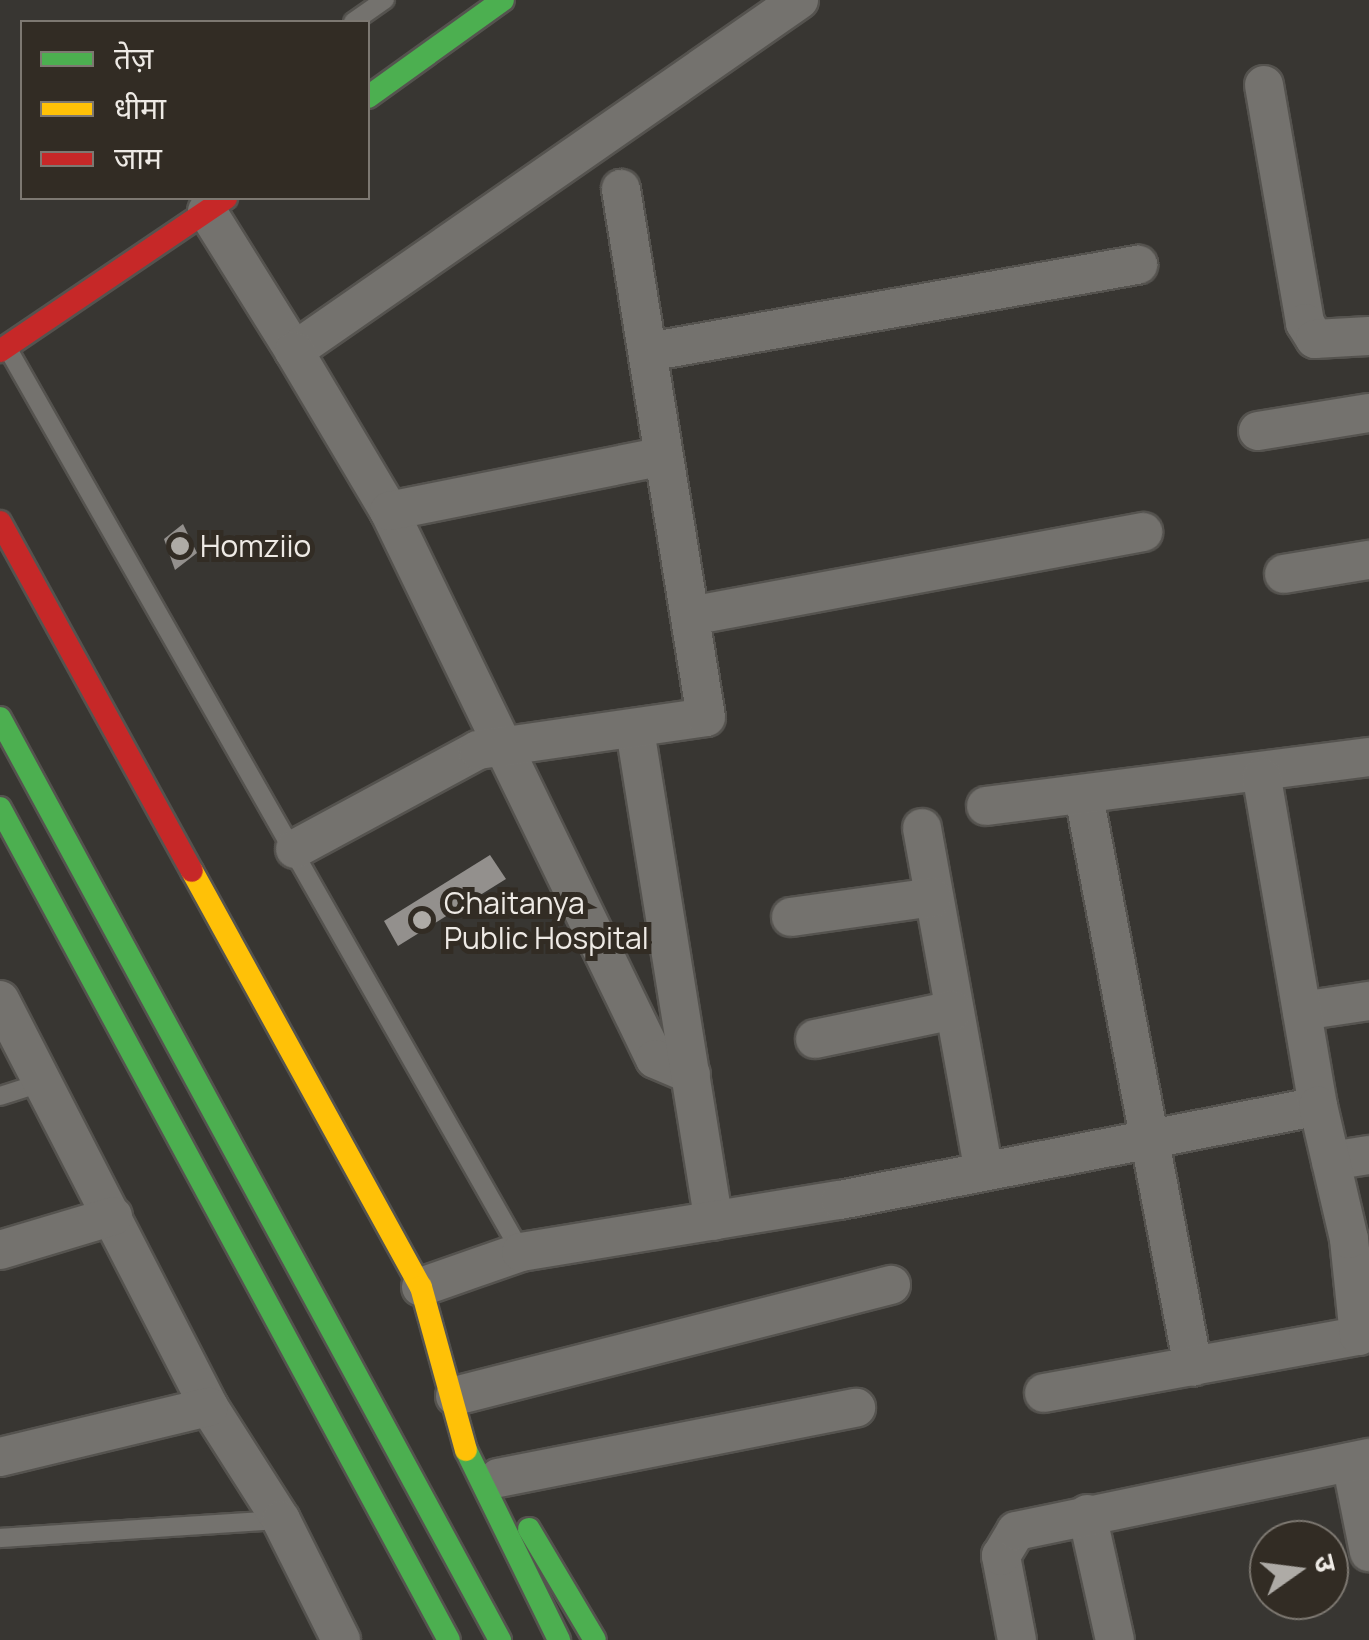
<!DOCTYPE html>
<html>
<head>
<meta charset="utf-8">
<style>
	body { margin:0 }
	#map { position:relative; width:1369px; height:1640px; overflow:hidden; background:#383632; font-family:Manrope,"Noto Sans Devanagari",sans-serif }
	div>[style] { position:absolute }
	.building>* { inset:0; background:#93908d }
	.roads { filter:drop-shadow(2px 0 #55534f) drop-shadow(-2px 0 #55534f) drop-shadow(0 2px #55534f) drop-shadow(0 -2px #55534f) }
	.lane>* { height:18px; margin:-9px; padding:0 9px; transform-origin:9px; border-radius:9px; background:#74726e }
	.street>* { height:38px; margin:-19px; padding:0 19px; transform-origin:19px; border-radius:19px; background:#74726e }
	.fast>* { height:22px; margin:-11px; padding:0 11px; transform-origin:11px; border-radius:11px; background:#4caf50 }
	.slow>* { height:22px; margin:-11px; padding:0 11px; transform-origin:11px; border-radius:11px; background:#ffc107 }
	.jam>* { height:22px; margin:-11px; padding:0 11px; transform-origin:11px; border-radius:11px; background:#c62828 }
	.dots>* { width:28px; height:28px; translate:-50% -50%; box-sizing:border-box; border:5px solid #322c24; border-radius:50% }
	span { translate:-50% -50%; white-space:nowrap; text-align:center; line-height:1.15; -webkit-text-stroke:10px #322c24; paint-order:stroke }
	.poi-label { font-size:30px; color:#eeeae5 }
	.left { translate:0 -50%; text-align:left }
	.legend { position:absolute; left:20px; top:20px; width:350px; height:180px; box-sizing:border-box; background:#322c24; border:2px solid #7d7871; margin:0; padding:12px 18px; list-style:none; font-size:30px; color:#eeeae5 }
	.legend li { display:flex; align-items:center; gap:20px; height:50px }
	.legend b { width:50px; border:2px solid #7d7871 }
	.north { position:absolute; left:1249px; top:1520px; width:100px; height:100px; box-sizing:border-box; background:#322c24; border:2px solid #7d7871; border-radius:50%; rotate:76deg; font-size:28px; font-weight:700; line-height:40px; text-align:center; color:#eeeae5 }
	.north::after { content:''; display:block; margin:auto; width:35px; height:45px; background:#aeaba6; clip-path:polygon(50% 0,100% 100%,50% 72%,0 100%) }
</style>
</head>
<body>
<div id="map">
	<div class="building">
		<div style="clip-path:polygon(183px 524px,197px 553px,175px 570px,164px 539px)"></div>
		<div style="clip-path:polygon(490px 855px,506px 879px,398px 946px,384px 921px)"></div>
	</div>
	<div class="roads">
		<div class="lane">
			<div style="left:353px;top:22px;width:39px;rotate:-35deg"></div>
			<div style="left:9px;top:351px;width:1036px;rotate:60.39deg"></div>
			<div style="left:0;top:1096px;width:46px;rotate:-17.7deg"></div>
			<div style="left:0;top:1538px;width:282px;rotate:-3.7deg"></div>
		</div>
		<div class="street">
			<div style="left:1264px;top:85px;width:242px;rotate:80.2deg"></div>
			<div style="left:1305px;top:323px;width:19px;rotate:58deg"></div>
			<div style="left:1315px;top:339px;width:54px;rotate:-3.2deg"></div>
			<div style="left:207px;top:211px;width:165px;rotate:58.1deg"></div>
			<div style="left:294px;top:351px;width:615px;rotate:-34.8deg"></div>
			<div style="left:294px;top:351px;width:186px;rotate:59.3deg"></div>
			<div style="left:389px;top:511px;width:609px;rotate:64.11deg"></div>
			<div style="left:655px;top:1059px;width:39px;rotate:23deg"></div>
			<div style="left:648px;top:352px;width:498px;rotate:-10.1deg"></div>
			<div style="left:1258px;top:431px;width:112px;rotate:-9.2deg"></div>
			<div style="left:389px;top:511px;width:280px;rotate:-11.3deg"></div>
			<div style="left:1284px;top:574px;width:86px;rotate:-9.4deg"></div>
			<div style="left:690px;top:616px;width:461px;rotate:-10.5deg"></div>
			<div style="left:635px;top:730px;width:497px;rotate:80.9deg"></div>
			<div style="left:1084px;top:796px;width:581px;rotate:79.19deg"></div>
			<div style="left:986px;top:806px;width:386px;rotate:-7.3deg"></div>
			<div style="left:922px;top:828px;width:349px;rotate:79.8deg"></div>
			<div style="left:295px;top:849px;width:208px;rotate:-28.4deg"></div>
			<div style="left:478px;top:750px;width:230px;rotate:-8.2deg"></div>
			<div style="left:706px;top:717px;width:535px;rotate:-99.15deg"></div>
			<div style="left:791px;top:917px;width:143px;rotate:-8deg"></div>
			<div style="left:0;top:1000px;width:458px;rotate:62.8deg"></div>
			<div style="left:209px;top:1407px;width:134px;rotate:57.5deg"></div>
			<div style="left:281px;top:1520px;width:134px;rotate:63.4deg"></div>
			<div style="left:1302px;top:1011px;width:68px;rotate:-8.5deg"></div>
			<div style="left:815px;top:1039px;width:142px;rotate:-11.8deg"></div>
			<div style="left:1331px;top:1161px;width:38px;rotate:-9deg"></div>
			<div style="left:0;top:1250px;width:118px;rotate:-16.7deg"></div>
			<div style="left:421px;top:1287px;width:106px;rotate:-19.3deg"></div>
			<div style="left:521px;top:1252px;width:323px;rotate:-9.3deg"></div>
			<div style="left:840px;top:1200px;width:487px;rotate:-11.1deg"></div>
			<div style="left:1318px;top:1106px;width:334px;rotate:-99.7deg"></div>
			<div style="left:1044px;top:1393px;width:320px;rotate:-10.3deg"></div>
			<div style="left:1359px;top:1336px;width:98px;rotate:-95.9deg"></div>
			<div style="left:1349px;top:1239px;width:137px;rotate:-103.1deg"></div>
			<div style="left:455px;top:1396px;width:450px;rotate:-14.3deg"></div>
			<div style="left:0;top:1457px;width:215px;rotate:-13.5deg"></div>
			<div style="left:1351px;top:1462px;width:92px;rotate:78.7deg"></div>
			<div style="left:498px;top:1478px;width:365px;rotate:-11.1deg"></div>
			<div style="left:1087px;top:1514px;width:129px;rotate:77.5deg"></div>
			<div style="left:1017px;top:1640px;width:86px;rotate:-100.8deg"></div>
			<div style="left:1001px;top:1556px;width:29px;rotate:-59deg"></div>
			<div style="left:1016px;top:1531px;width:360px;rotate:-11.7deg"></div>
		</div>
		<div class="fast">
			<div style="left:368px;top:97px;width:166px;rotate:-35.7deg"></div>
			<div style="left:0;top:718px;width:1049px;rotate:61.53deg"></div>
			<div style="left:0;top:808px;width:945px;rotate:61.65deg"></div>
			<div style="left:466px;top:1450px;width:212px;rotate:63.9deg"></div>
			<div style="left:529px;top:1529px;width:129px;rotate:59.3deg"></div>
		</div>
		<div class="slow">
			<div style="left:192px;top:871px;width:475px;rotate:61.2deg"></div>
			<div style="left:421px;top:1287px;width:169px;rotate:74.6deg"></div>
		</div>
		<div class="jam">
			<div style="left:0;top:351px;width:273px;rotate:-34.1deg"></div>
			<div style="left:0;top:522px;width:398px;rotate:61.2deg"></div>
		</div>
	</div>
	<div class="dots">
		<div style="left:180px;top:546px;background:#aeaba6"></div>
		<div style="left:422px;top:920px;background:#aeaba6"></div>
	</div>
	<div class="poi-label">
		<span class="left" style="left:200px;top:546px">Homziio</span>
		<span class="left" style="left:444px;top:920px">Chaitanya<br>Public Hospital</span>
	</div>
	<ul class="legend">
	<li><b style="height:12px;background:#4caf50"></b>तेज़</li>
	<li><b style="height:12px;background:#ffc107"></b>धीमा</li>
	<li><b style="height:12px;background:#c62828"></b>जाम</li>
	</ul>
	<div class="north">उ</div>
</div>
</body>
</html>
